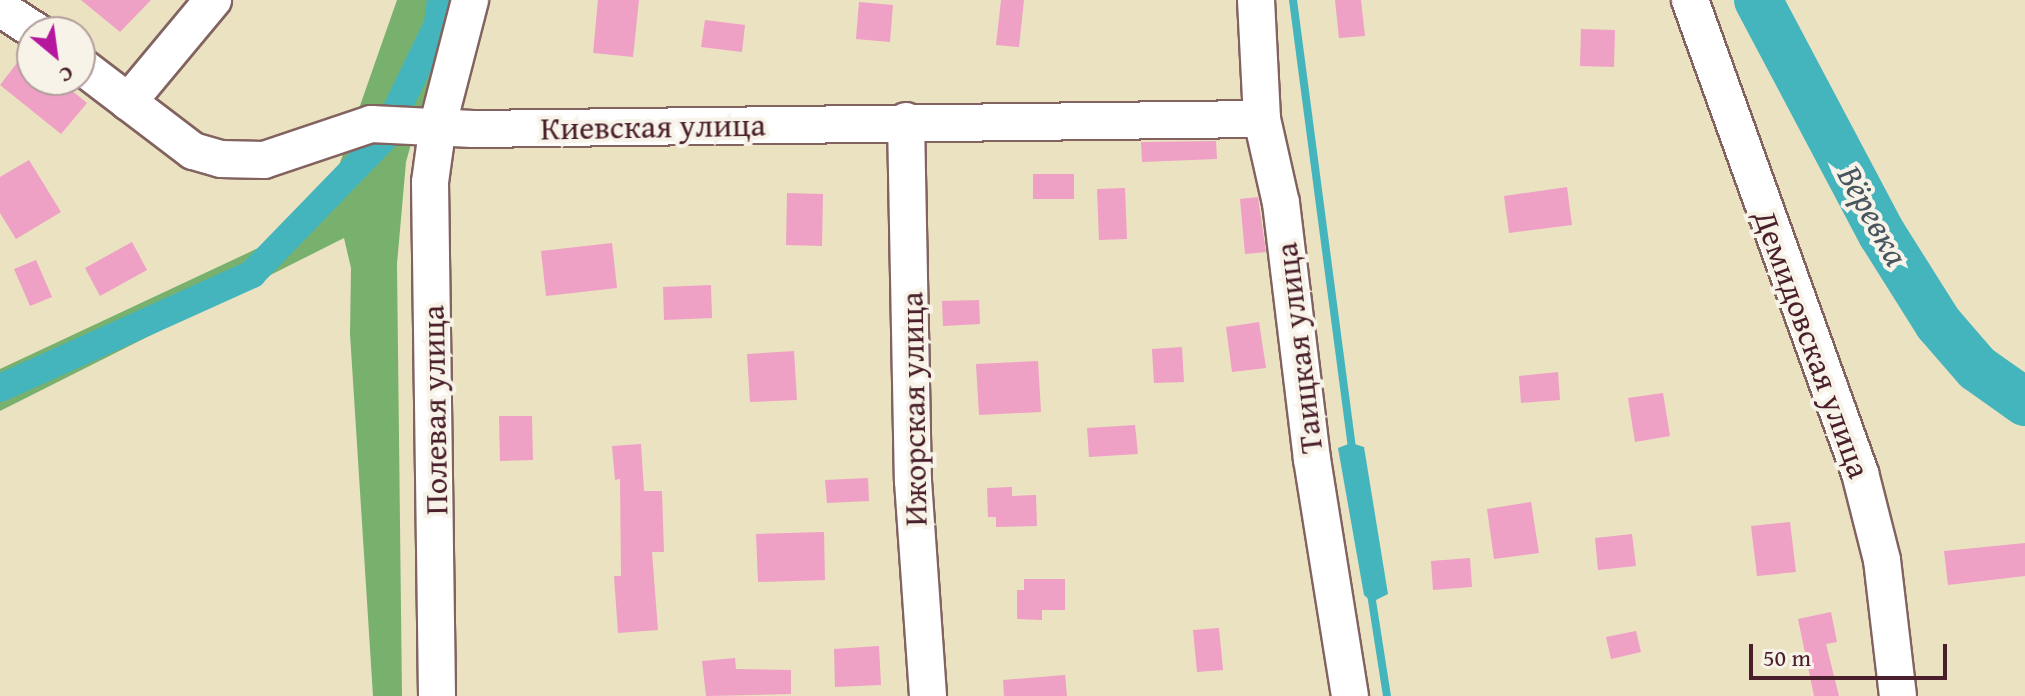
<!DOCTYPE html>
<html>
<head>
<meta charset="utf-8">
<style>
	body { margin:0 }
	#map { position:relative; width:2025px; height:696px; overflow:hidden; background:#ebe2c2; font-family:"Gentium Book Plus",serif }
	div>[style] { position:absolute }
	.forest>* { inset:0; background:#78b06e }
	.water>* { inset:0; background:#45b5bd }
	.stream>* { height:8px; margin:-4px; padding:0 4px; transform-origin:4px; border-radius:4px; background:#45b5bd }
	.canal>* { height:28px; margin:-14px; padding:0 14px; transform-origin:14px; border-radius:14px; background:#45b5bd }
	.river>* { height:48px; margin:-24px; padding:0 24px; transform-origin:24px; border-radius:24px; background:#45b5bd }
	.building>* { inset:0; background:#eea0c5 }
	.roads { filter:drop-shadow(2px 0 #826360) drop-shadow(-2px 0 #826360) drop-shadow(0 2px #826360) drop-shadow(0 -2px #826360) }
	.minor>* { height:36px; margin:-18px; padding:0 18px; transform-origin:18px; border-radius:18px; background:#fff }
	span { translate:-50% -50%; white-space:nowrap; text-align:center; line-height:1.15; -webkit-text-stroke:8px #f7f3e8; paint-order:stroke }
	.street-label { font-size:32px; color:#4a1f2b }
	.water-label { font-size:34px; color:#48545e; font-style:italic }
	.north { position:absolute; left:16px; top:16px; width:80px; height:80px; box-sizing:border-box; background:#f7f3e8; border:2px solid #b29e9c; border-radius:50%; rotate:151deg; font-size:22px; font-weight:700; line-height:32px; text-align:center; color:#4a1f2b }
	.north::after { content:''; display:block; margin:auto; width:28px; height:36px; background:#b5179e; clip-path:polygon(50% 0,100% 100%,50% 72%,0 100%) }
	.scale { position:absolute; left:1749px; top:644px; width:198px; height:36px; box-sizing:border-box; border:4px solid #4a1f2b; border-top:0; padding-left:10px; font-size:24px; line-height:28px; white-space:nowrap; color:#4a1f2b; -webkit-text-stroke:6px #f7f3e8; paint-order:stroke }
</style>
</head>
<body>
<div id="map">
	<div class="forest">
		<div style="clip-path:polygon(397px 0,451px 0,406px 162px,397px 264px,402px 696px,373px 696px,350px 334px,351px 268px,344px 238px,0 411px,0 369px,269px 243px,335px 177px)"></div>
	</div>
	<div class="water">
		<div style="clip-path:polygon(1351px 443px,1364px 447px,1388px 594px,1372px 602px,1364px 595px,1338px 448px)"></div>
	</div>
	<div class="stream">
		<div style="left:1293px;top:0;width:458px;rotate:82.5deg"></div>
		<div style="left:1371px;top:594px;width:103px;rotate:81.1deg"></div>
	</div>
	<div class="canal">
		<div style="left:0;top:388px;width:277px;rotate:-24.3deg"></div>
		<div style="left:252px;top:274px;width:187px;rotate:-45.9deg"></div>
		<div style="left:382px;top:140px;width:129px;rotate:-64.2deg"></div>
		<div style="left:438px;top:24px;width:24px;rotate:-83deg"></div>
	</div>
	<div class="river">
		<div style="left:1758px;top:0;width:265px;rotate:62.1deg"></div>
		<div style="left:1882px;top:234px;width:105px;rotate:57.8deg"></div>
		<div style="left:1938px;top:323px;width:60px;rotate:49.1deg"></div>
		<div style="left:1977px;top:368px;width:59px;rotate:35.3deg"></div>
	</div>
	<div class="building">
		<div style="clip-path:polygon(81px 0,151px 0,120px 32px)"></div>
		<div style="clip-path:polygon(598px 0,639px 0,633px 57px,593px 53px)"></div>
		<div style="clip-path:polygon(1001px 0,1024px 0,1019px 47px,996px 45px)"></div>
		<div style="clip-path:polygon(1335px 0,1361px 0,1365px 36px,1339px 38px)"></div>
		<div style="clip-path:polygon(859px 2px,893px 5px,890px 42px,856px 39px)"></div>
		<div style="clip-path:polygon(705px 20px,745px 25px,742px 52px,701px 47px)"></div>
		<div style="clip-path:polygon(1581px 29px,1615px 30px,1614px 67px,1580px 66px)"></div>
		<div style="clip-path:polygon(27px 50px,32px 52px,32px 80px,59px 80px,87px 103px,61px 134px,0 85px)"></div>
		<div style="clip-path:polygon(1216px 141px,1217px 159px,1142px 162px,1141px 142px)"></div>
		<div style="clip-path:polygon(29px 160px,61px 212px,16px 239px,0 213px,0 177px)"></div>
		<div style="clip-path:polygon(1033px 174px,1074px 174px,1074px 199px,1033px 199px)"></div>
		<div style="clip-path:polygon(1567px 187px,1572px 225px,1509px 233px,1504px 196px)"></div>
		<div style="clip-path:polygon(1125px 188px,1127px 239px,1099px 240px,1097px 189px)"></div>
		<div style="clip-path:polygon(787px 193px,823px 194px,822px 246px,786px 245px)"></div>
		<div style="clip-path:polygon(1258px 197px,1266px 252px,1245px 254px,1240px 199px)"></div>
		<div style="clip-path:polygon(132px 242px,147px 270px,100px 296px,85px 268px)"></div>
		<div style="clip-path:polygon(612px 243px,617px 288px,546px 296px,541px 251px)"></div>
		<div style="clip-path:polygon(36px 260px,52px 297px,30px 306px,14px 269px)"></div>
		<div style="clip-path:polygon(711px 285px,712px 318px,664px 320px,663px 287px)"></div>
		<div style="clip-path:polygon(979px 300px,980px 324px,943px 326px,942px 301px)"></div>
		<div style="clip-path:polygon(1259px 322px,1266px 368px,1232px 372px,1226px 327px)"></div>
		<div style="clip-path:polygon(1182px 347px,1184px 382px,1154px 383px,1152px 349px)"></div>
		<div style="clip-path:polygon(794px 351px,797px 400px,750px 402px,747px 354px)"></div>
		<div style="clip-path:polygon(1038px 361px,1041px 412px,979px 415px,976px 364px)"></div>
		<div style="clip-path:polygon(1558px 372px,1560px 400px,1521px 403px,1519px 376px)"></div>
		<div style="clip-path:polygon(1663px 393px,1670px 436px,1635px 442px,1628px 398px)"></div>
		<div style="clip-path:polygon(499px 416px,532px 416px,533px 460px,500px 461px)"></div>
		<div style="clip-path:polygon(1135px 425px,1138px 454px,1089px 457px,1087px 428px)"></div>
		<div style="clip-path:polygon(641px 444px,644px 491px,662px 491px,664px 552px,652px 552px,658px 630px,618px 633px,614px 576px,621px 576px,620px 479px,615px 480px,612px 446px)"></div>
		<div style="clip-path:polygon(868px 478px,869px 501px,827px 503px,825px 480px)"></div>
		<div style="clip-path:polygon(1012px 487px,1012px 496px,1036px 495px,1037px 526px,996px 527px,996px 517px,988px 517px,987px 488px)"></div>
		<div style="clip-path:polygon(1531px 502px,1539px 553px,1494px 559px,1487px 509px)"></div>
		<div style="clip-path:polygon(1790px 522px,1796px 572px,1757px 576px,1751px 526px)"></div>
		<div style="clip-path:polygon(824px 532px,825px 580px,758px 582px,756px 534px)"></div>
		<div style="clip-path:polygon(1632px 534px,1636px 566px,1598px 570px,1595px 538px)"></div>
		<div style="clip-path:polygon(2025px 543px,2025px 576px,1948px 585px,1944px 551px)"></div>
		<div style="clip-path:polygon(1470px 558px,1472px 587px,1433px 590px,1431px 561px)"></div>
		<div style="clip-path:polygon(1024px 579px,1065px 579px,1065px 610px,1042px 610px,1042px 620px,1017px 619px,1017px 590px,1024px 590px)"></div>
		<div style="clip-path:polygon(1831px 612px,1837px 642px,1826px 644px,1839px 696px,1814px 696px,1798px 619px)"></div>
		<div style="clip-path:polygon(1219px 628px,1223px 670px,1197px 672px,1193px 630px)"></div>
		<div style="clip-path:polygon(1636px 631px,1641px 652px,1611px 659px,1606px 637px)"></div>
		<div style="clip-path:polygon(879px 646px,881px 685px,835px 687px,834px 649px)"></div>
		<div style="clip-path:polygon(735px 658px,736px 669px,791px 670px,791px 694px,706px 696px,702px 661px)"></div>
		<div style="clip-path:polygon(1065px 675px,1067px 696px,1004px 696px,1003px 680px)"></div>
	</div>
	<div class="roads">
		<div class="minor">
			<div style="left:1256px;top:0;width:119px;rotate:87.1deg"></div>
			<div style="left:1262px;top:119px;width:86px;rotate:77.3deg"></div>
			<div style="left:1281px;top:203px;width:258px;rotate:83.1deg"></div>
			<div style="left:1312px;top:459px;width:240px;rotate:80.9deg"></div>
			<div style="left:1690px;top:0;width:503px;rotate:70.23deg"></div>
			<div style="left:1860px;top:473px;width:90px;rotate:75.8deg"></div>
			<div style="left:1882px;top:560px;width:137px;rotate:83.3deg"></div>
			<div style="left:0;top:8px;width:44px;rotate:33deg"></div>
			<div style="left:80px;top:65px;width:142px;rotate:37.3deg"></div>
			<div style="left:193px;top:151px;width:29px;rotate:16deg"></div>
			<div style="left:221px;top:159px;width:43px;rotate:1.3deg"></div>
			<div style="left:264px;top:160px;width:113px;rotate:-18.6deg"></div>
			<div style="left:371px;top:124px;width:102px;rotate:2.8deg"></div>
			<div style="left:473px;top:129px;width:789px;rotate:-0.73deg"></div>
			<div style="left:128px;top:102px;width:133px;rotate:-50.2deg"></div>
			<div style="left:906px;top:121px;width:360px;rotate:88.9deg"></div>
			<div style="left:913px;top:481px;width:216px;rotate:86deg"></div>
			<div style="left:437px;top:696px;width:514px;rotate:-90.78deg"></div>
			<div style="left:430px;top:182px;width:59px;rotate:-82.1deg"></div>
			<div style="left:438px;top:124px;width:128px;rotate:-75.5deg"></div>
		</div>
	</div>
	<div class="street-label">
		<span style="left:653px;top:127px;rotate:-1deg">Киевская улица</span>
		<span style="left:1812px;top:344px;rotate:70deg">Демидовская улица</span>
		<span style="left:1299px;top:348px;rotate:-97deg">Таицкая улица</span>
		<span style="left:914px;top:409px;rotate:-91deg">Ижорская улица</span>
		<span style="left:435px;top:410px;rotate:-91deg">Полевая улица</span>
	</div>
	<div class="water-label">
		<span style="left:1874px;top:215px;rotate:61deg">Вёревка</span>
	</div>
	<div class="north">С</div>
	<div class="scale">50 m</div>
</div>
</body>
</html>
